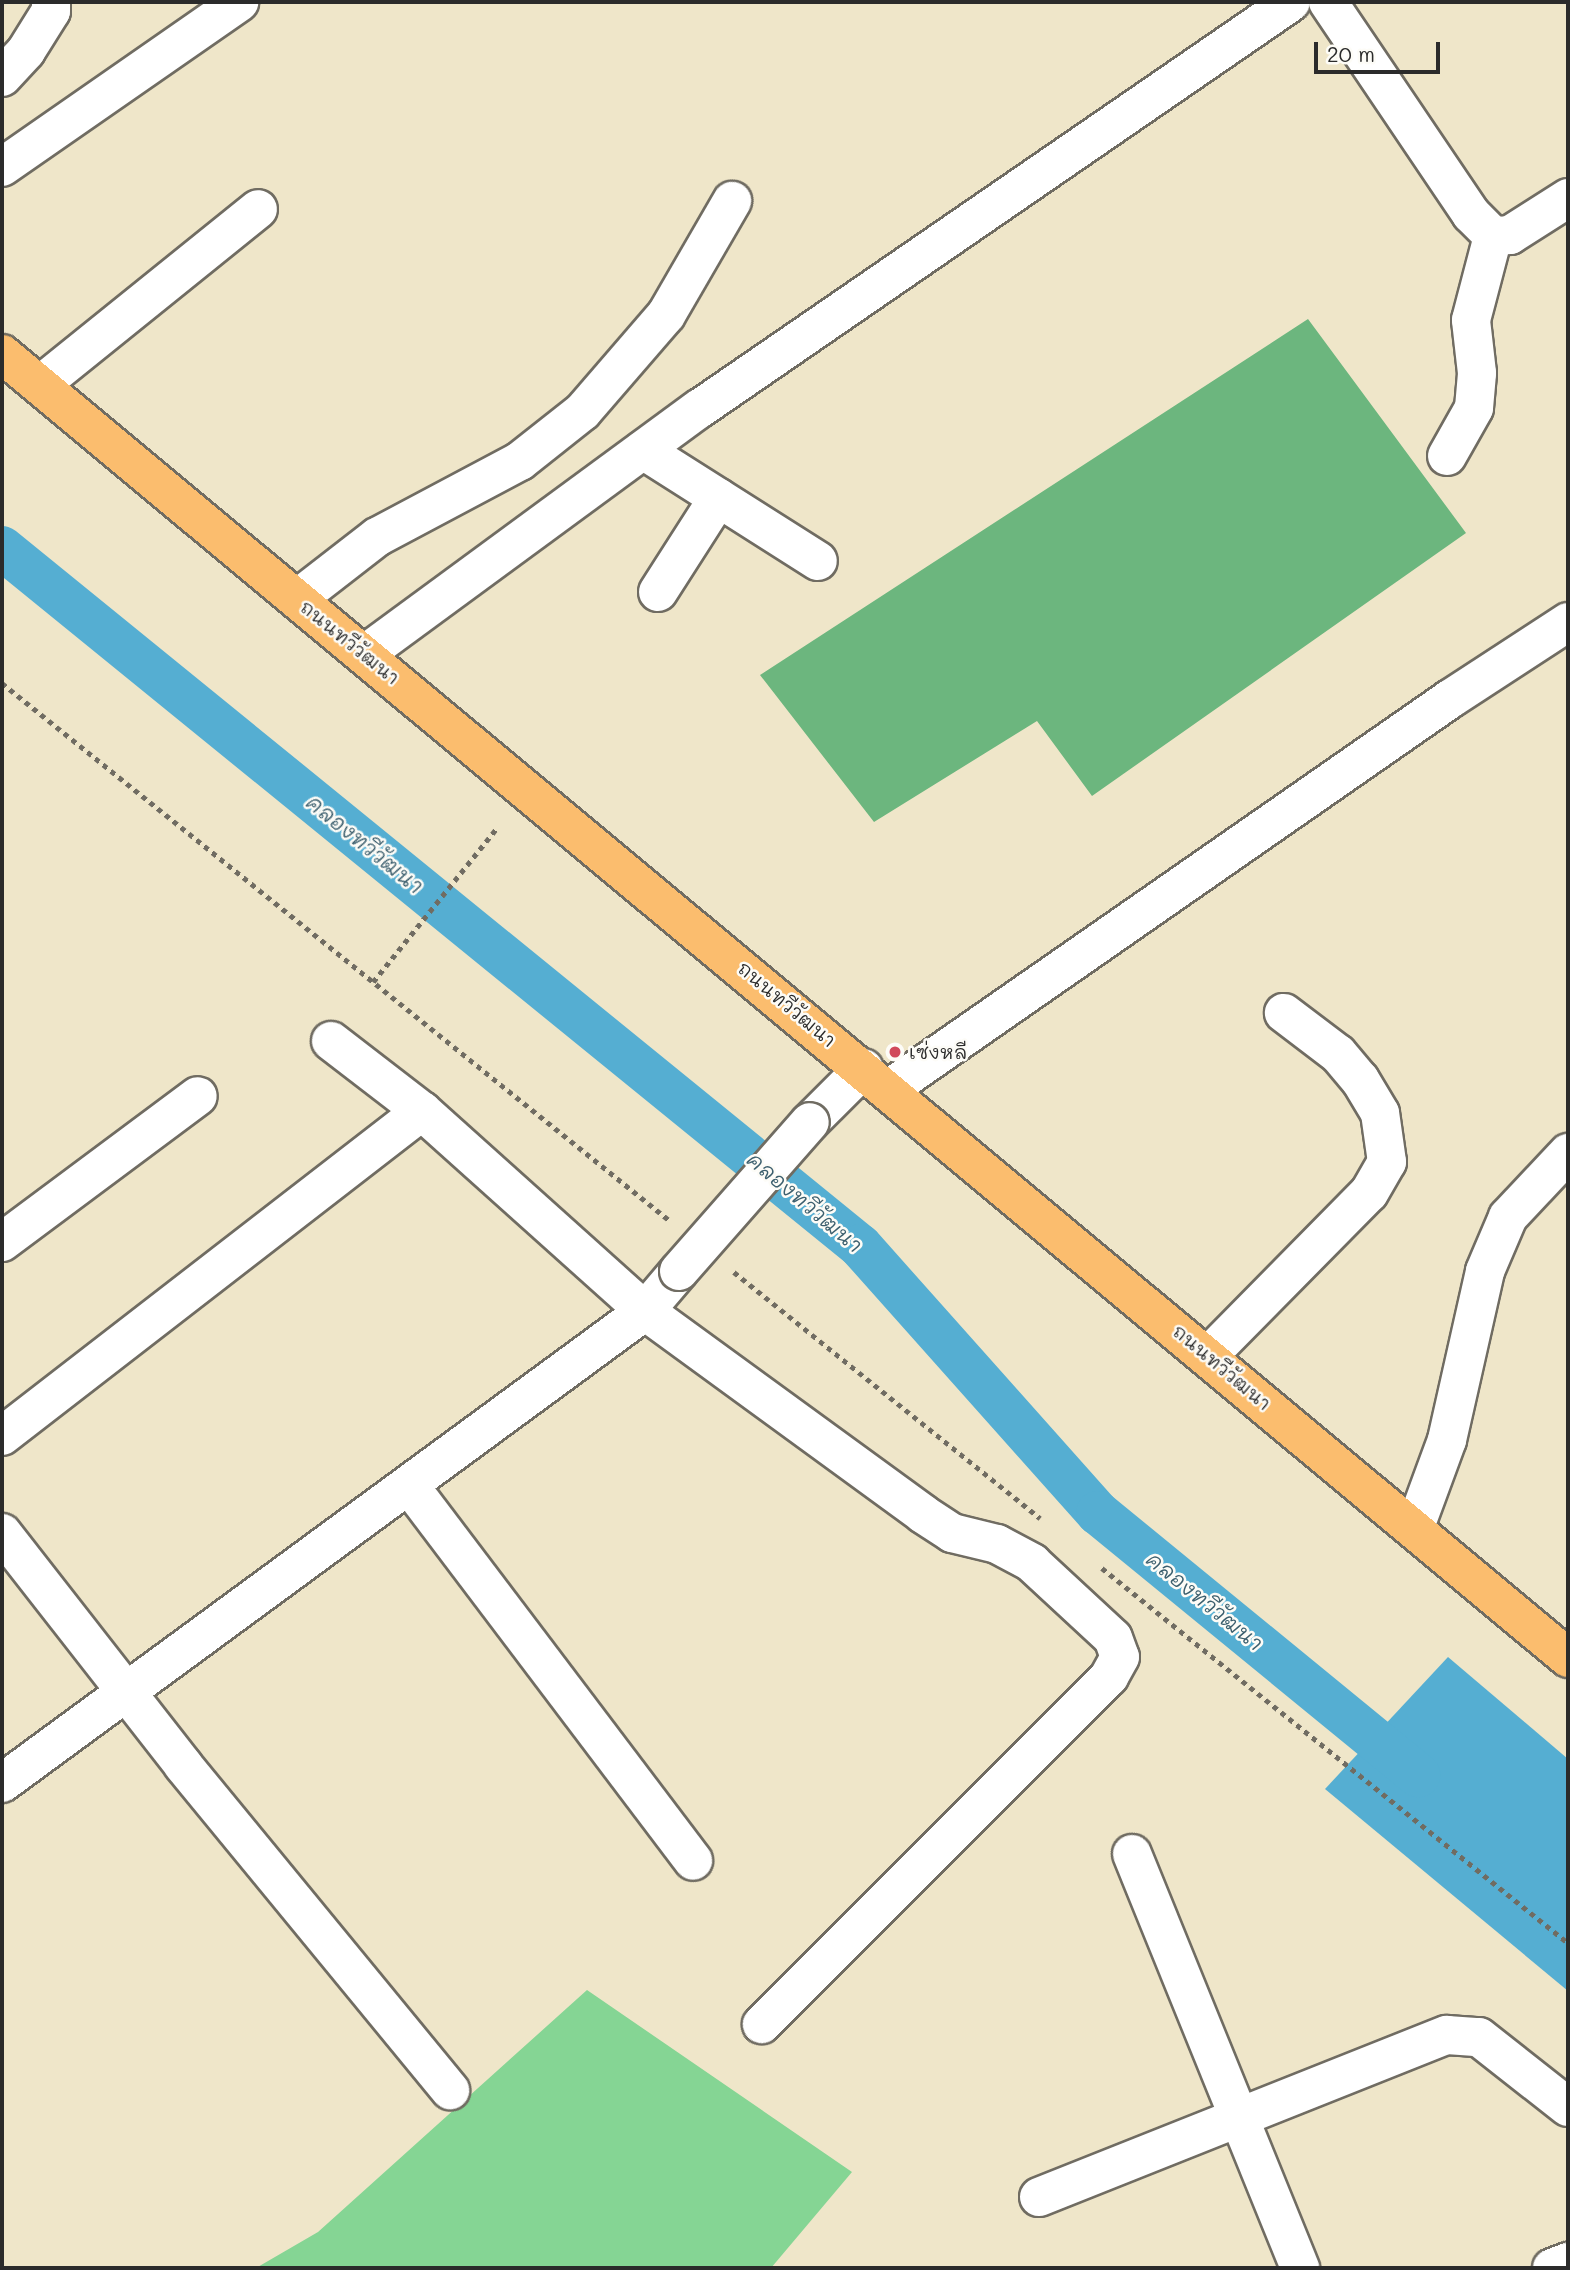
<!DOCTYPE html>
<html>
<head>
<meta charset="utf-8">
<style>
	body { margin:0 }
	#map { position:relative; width:1570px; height:2270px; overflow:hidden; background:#efe6c9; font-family:Mali,"Playpen Sans Thai",sans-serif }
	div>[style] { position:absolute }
	.green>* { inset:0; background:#85d594 }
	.forest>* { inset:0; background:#6cb67e }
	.water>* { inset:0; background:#55aed2 }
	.canal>* { height:44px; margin:-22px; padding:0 22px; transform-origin:22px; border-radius:22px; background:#55aed2 }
	.path>* { height:4.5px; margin-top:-2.25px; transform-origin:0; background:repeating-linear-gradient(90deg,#706c62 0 5px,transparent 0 10px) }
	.roads { filter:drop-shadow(2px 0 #706c62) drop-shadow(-2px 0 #706c62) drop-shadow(0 2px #706c62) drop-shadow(0 -2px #706c62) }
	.minor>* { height:38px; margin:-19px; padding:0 19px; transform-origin:19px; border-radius:19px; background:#fff }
	.major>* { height:38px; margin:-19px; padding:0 19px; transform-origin:19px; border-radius:19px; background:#fbbd6e }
	.bridges { filter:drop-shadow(2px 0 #706c62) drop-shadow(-2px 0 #706c62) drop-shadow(0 2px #706c62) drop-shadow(0 -2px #706c62) }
	.minor-bridge>* { height:38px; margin:-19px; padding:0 19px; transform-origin:19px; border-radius:19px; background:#fff }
	.dots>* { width:19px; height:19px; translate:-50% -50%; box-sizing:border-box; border:4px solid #fdfcf7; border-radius:50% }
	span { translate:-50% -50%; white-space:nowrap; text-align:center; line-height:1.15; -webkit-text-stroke:5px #fdfcf7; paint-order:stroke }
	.street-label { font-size:19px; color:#2b2b2b }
	.poi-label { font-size:19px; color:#2b2b2b }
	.left { translate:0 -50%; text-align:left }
	.water-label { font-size:21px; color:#3c5f6e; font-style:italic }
	.frame { position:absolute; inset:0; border:4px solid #2b2b2b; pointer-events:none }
	.scale { position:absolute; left:1314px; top:42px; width:126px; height:32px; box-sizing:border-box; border:4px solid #2b2b2b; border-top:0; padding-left:9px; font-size:21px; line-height:24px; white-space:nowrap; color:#2b2b2b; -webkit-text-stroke:5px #fdfcf7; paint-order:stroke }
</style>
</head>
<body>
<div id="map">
	<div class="green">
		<div style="clip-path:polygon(587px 1990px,852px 2172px,771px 2268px,256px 2268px,318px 2232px)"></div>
	</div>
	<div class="forest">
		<div style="clip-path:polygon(1308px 319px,1466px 533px,1092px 796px,1037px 721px,874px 822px,760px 675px)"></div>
	</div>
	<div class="water">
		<div style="clip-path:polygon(1448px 1657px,1568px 1759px,1568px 1991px,1325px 1789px)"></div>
	</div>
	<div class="canal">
		<div style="left:2px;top:548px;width:1106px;rotate:39.13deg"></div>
		<div style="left:860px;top:1246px;width:358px;rotate:48.3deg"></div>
		<div style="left:1098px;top:1513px;width:414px;rotate:39.3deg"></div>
	</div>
	<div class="path">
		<div style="left:2px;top:683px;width:856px;rotate:38.84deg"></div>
		<div style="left:373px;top:982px;width:198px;rotate:-51.2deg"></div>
		<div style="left:734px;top:1272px;width:393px;rotate:38.8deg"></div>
		<div style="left:1102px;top:1568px;width:598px;rotate:38.82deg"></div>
	</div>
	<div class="roads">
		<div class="minor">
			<div style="left:1328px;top:2px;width:256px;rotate:56deg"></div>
			<div style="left:1471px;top:214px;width:31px;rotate:45deg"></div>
			<div style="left:1493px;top:236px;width:17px;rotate:-3deg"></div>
			<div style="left:1510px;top:235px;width:69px;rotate:-32.5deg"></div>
			<div style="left:2px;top:77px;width:35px;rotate:-47deg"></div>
			<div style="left:26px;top:51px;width:47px;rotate:-58deg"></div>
			<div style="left:51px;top:11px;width:9px;rotate:-90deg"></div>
			<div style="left:2px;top:167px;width:289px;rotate:-34.8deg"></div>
			<div style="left:40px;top:385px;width:280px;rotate:-38.9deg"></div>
			<div style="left:643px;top:450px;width:207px;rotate:32.4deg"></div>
			<div style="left:1447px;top:456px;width:55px;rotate:-60.6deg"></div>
			<div style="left:1474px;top:408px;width:35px;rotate:-85deg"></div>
			<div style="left:1477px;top:373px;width:53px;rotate:-96.5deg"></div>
			<div style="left:1471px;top:320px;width:87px;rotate:-75.3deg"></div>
			<div style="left:658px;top:592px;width:112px;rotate:-57.4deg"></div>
			<div style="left:297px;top:599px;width:101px;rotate:-37.8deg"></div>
			<div style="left:377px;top:537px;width:162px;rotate:-28deg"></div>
			<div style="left:520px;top:461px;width:80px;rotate:-38.4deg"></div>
			<div style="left:583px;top:411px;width:127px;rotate:-49.2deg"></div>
			<div style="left:666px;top:315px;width:132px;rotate:-59.9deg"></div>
			<div style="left:365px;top:654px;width:414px;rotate:-36.3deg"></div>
			<div style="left:699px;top:409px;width:718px;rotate:-34.51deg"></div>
			<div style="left:331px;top:1041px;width:115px;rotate:37.6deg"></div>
			<div style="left:422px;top:1111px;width:300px;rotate:41.9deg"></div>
			<div style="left:645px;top:1311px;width:52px;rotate:-49.6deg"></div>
			<div style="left:889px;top:1089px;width:683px;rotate:-34.81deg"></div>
			<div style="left:1450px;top:699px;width:141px;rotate:-33.1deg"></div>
			<div style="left:810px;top:1122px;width:76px;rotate:-45deg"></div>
			<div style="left:2px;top:1242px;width:244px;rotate:-36.7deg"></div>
			<div style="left:1208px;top:1356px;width:229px;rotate:-45.4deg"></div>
			<div style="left:1369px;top:1193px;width:36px;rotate:-60deg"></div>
			<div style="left:1387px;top:1162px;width:49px;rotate:-98.1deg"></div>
			<div style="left:1380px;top:1113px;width:39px;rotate:-121deg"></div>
			<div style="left:1360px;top:1080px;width:34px;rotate:-130deg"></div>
			<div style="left:1338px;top:1054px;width:68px;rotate:-142.8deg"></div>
			<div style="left:2px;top:1436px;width:531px;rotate:-37.73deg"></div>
			<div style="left:409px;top:1485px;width:471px;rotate:52.9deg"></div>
			<div style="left:1415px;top:1527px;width:93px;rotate:-69.8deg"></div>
			<div style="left:1447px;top:1440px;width:173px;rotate:-77.3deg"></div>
			<div style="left:1485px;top:1271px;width:59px;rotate:-66.9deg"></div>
			<div style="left:1508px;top:1217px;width:88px;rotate:-46.8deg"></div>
			<div style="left:2px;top:1533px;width:294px;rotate:52deg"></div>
			<div style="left:183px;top:1765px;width:421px;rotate:50.6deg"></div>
			<div style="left:2px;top:1783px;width:798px;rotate:-36.28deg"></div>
			<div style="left:645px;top:1311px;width:344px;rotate:36.1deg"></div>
			<div style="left:923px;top:1514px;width:35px;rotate:33deg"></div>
			<div style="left:952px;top:1533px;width:46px;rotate:13.7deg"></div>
			<div style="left:997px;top:1544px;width:40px;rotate:28deg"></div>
			<div style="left:1032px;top:1563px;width:110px;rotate:42.8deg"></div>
			<div style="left:1113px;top:1638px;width:20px;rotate:70deg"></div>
			<div style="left:1120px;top:1657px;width:23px;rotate:119deg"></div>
			<div style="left:1109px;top:1677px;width:491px;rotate:135deg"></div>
			<div style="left:1132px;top:1854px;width:447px;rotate:67.9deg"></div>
			<div style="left:1039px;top:2197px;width:439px;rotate:-21.7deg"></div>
			<div style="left:1447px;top:2035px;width:32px;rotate:4deg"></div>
			<div style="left:1479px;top:2037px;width:113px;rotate:38.2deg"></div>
			<div style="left:1552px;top:2268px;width:17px;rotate:-21deg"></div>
		</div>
		<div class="major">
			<div style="left:2px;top:354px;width:2038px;rotate:39.78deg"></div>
		</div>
	</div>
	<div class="bridges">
		<div class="minor-bridge">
			<div style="left:679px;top:1271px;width:198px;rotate:-48.7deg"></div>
		</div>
	</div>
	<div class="dots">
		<div style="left:895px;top:1052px;background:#d1495b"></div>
	</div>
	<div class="street-label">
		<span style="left:350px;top:642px;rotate:39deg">ถนนทวีวัฒนา</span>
		<span style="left:787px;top:1004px;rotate:40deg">ถนนทวีวัฒนา</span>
		<span style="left:1222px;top:1367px;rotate:40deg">ถนนทวีวัฒนา</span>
	</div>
	<div class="poi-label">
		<span class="left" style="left:909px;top:1052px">เซ่งหลี</span>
	</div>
	<div class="water-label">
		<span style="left:365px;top:844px;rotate:39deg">คลองทวีวัฒนา</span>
		<span style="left:805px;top:1202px;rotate:40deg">คลองทวีวัฒนา</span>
		<span style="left:1205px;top:1601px;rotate:39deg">คลองทวีวัฒนา</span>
	</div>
	<div class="frame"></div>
	<div class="scale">20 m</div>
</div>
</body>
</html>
